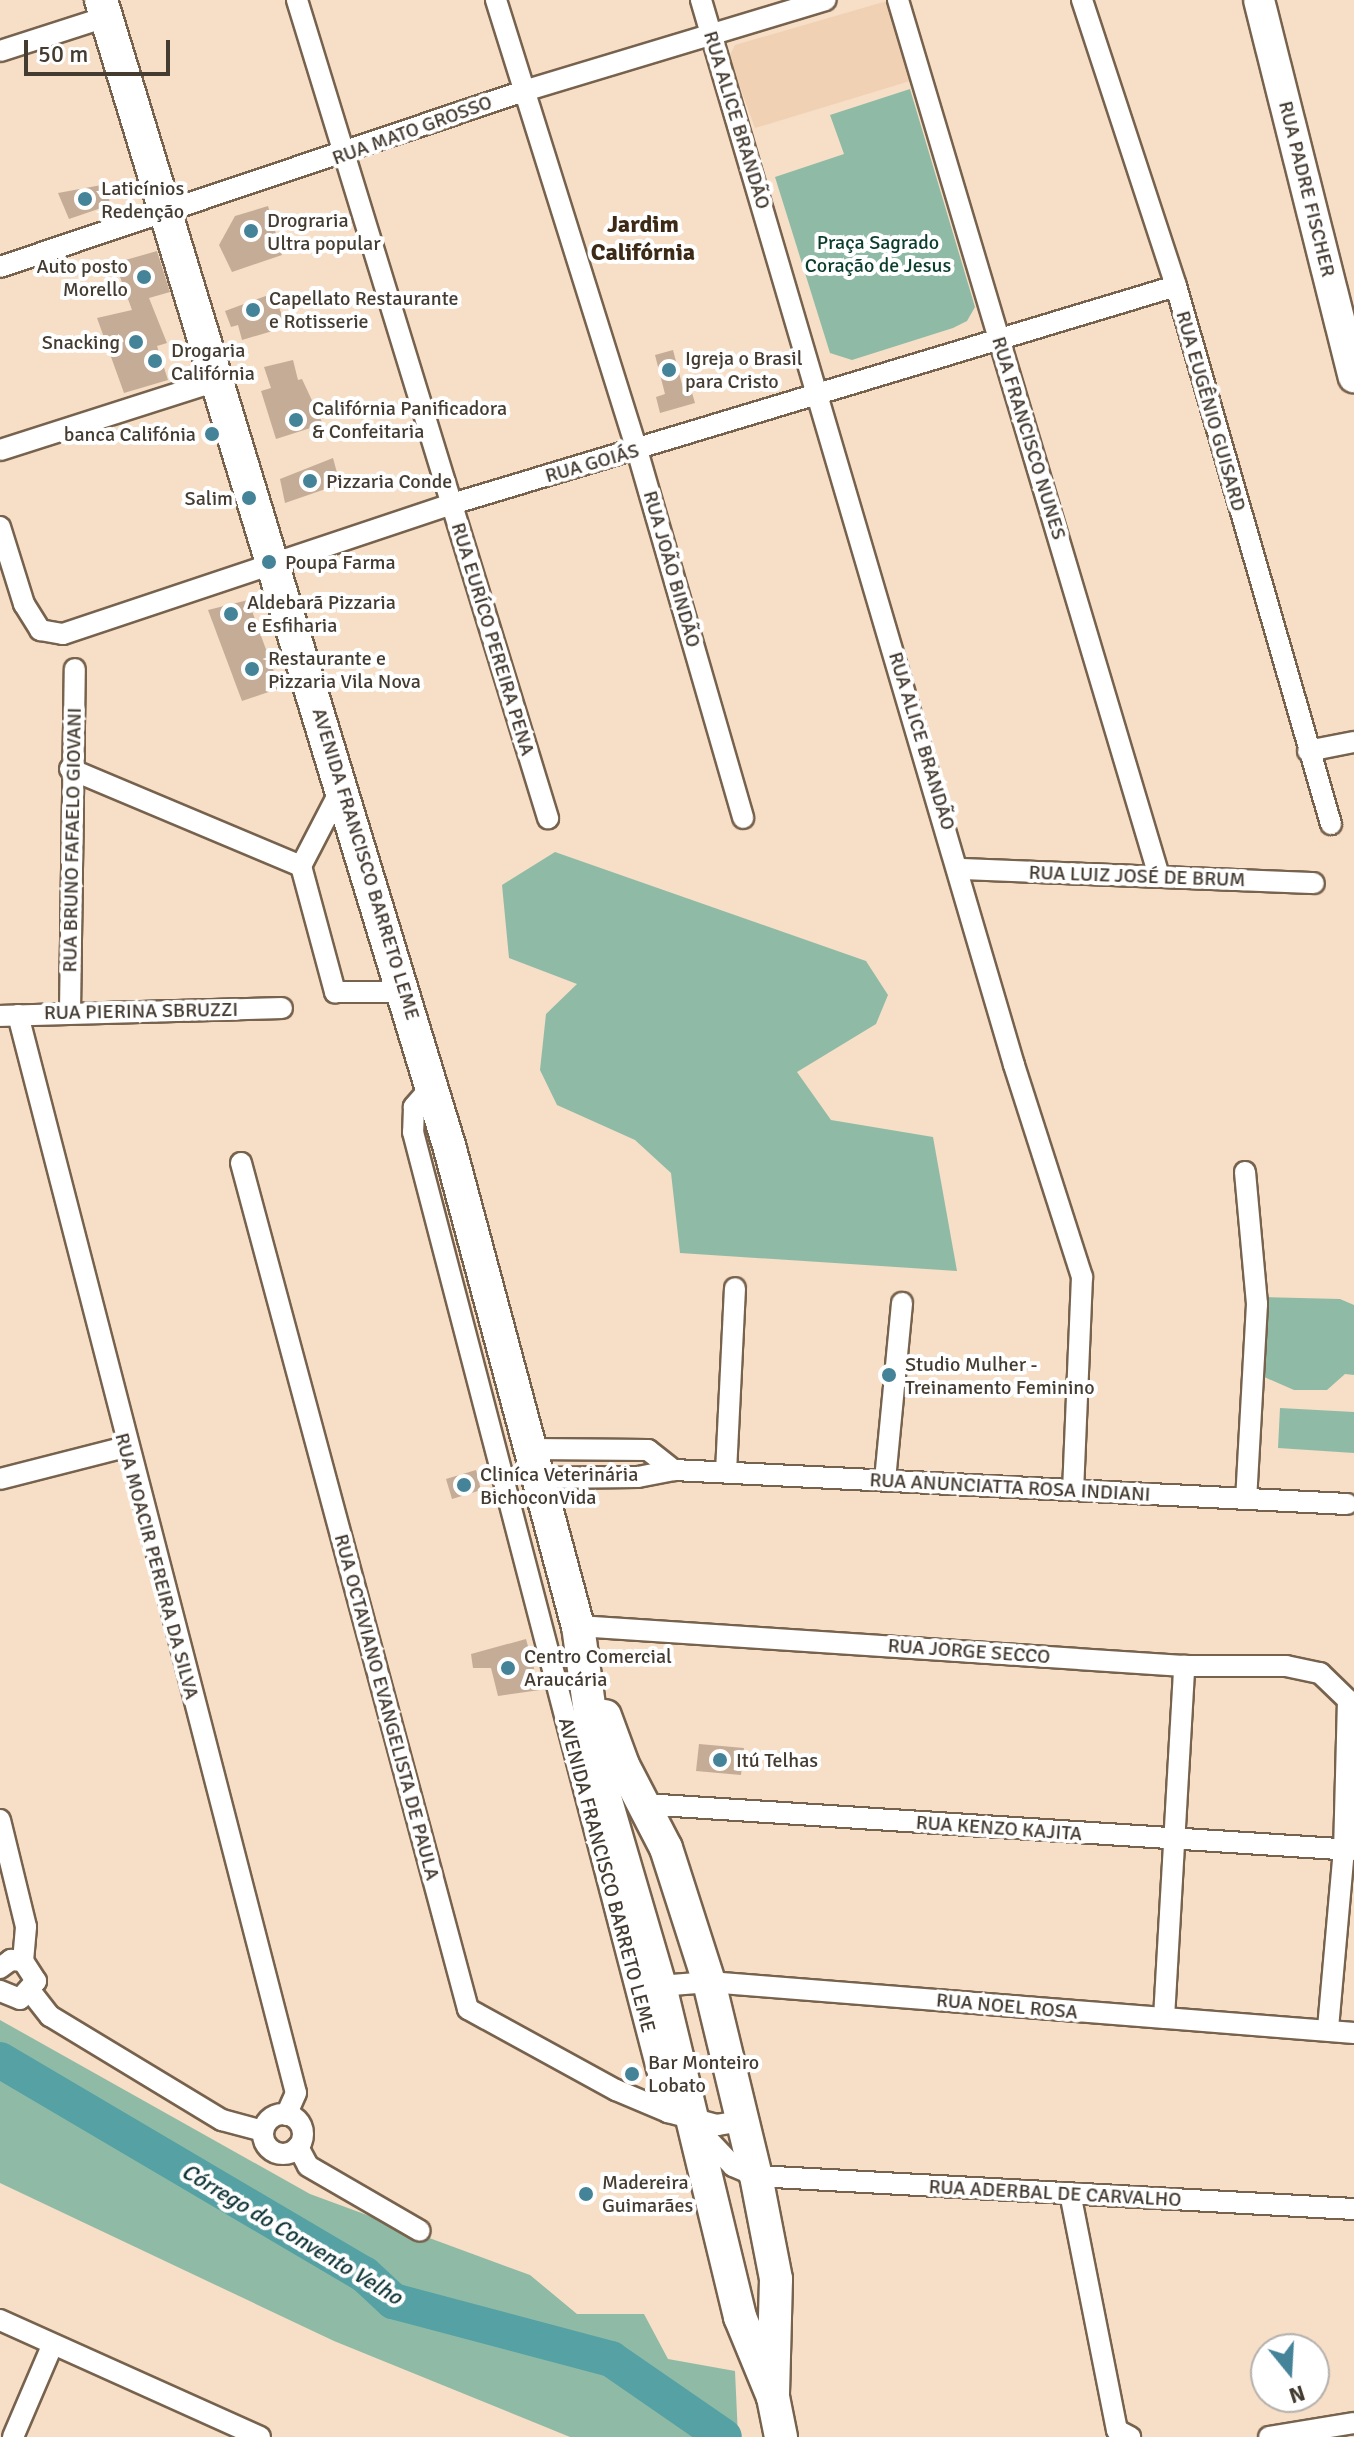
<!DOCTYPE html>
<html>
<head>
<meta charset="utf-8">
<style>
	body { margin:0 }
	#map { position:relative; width:1354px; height:2437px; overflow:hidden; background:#f7dec6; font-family:Signika,sans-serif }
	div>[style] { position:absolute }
	.built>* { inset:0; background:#f0d1b4 }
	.green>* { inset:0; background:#8fbba6 }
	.river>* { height:36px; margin:-18px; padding:0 18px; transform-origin:18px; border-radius:18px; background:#56a1a4 }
	.building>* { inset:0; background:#c4ac96 }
	.roads { filter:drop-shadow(2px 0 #77624d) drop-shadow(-2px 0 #77624d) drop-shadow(0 2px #77624d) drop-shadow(0 -2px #77624d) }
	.street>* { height:20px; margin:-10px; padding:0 10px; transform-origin:10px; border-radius:10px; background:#fff }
	.street>.ring { margin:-10px; padding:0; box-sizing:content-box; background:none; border:20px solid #fff; border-radius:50% }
	.secondary>* { height:30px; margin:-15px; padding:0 15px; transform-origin:15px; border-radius:15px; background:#fff }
	.primary>* { height:32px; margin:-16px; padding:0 16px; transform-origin:16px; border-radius:16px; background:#fff }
	.dots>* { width:22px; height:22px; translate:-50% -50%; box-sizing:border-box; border:4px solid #fff; border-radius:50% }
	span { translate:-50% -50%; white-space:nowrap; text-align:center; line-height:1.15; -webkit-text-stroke:8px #fff; paint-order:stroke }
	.street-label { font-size:20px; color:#443b31 }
	.poi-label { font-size:20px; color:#443b31 }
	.left { translate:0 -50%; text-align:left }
	.right { translate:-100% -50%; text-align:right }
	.park-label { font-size:20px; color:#0a3d2b }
	.water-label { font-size:22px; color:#0f3436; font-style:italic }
	.quarter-label { font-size:24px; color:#3c2916; font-weight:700 }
	.north { position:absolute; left:1250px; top:2333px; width:80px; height:80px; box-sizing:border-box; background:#fff; border:2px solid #b4b1ad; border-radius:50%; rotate:162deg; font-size:22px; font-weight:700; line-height:32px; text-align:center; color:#443b31 }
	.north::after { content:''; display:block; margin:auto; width:28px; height:36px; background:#448398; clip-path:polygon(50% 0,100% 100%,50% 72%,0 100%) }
	.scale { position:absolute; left:24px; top:40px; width:146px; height:36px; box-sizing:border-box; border:4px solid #443b31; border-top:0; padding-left:10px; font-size:24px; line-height:28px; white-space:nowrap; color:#443b31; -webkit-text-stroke:6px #fff; paint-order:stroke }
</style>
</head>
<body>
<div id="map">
	<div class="built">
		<div style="clip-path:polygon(887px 1px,910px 81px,755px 128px,729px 57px,735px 45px)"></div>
	</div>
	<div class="green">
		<div style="clip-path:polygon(910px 89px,975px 307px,967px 321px,953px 328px,852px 360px,830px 353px,775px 177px,844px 154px,830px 115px)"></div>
		<div style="clip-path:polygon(555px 852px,866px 961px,888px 995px,876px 1024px,797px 1072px,831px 1120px,933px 1137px,957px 1271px,680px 1253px,671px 1173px,635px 1140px,557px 1105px,540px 1070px,546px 1014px,577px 984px,509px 958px,502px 885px)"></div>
		<div style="clip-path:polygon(1264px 1297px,1340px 1299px,1354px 1305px,1354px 1375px,1345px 1374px,1327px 1390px,1294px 1390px,1264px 1377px)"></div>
		<div style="clip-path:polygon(1280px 1408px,1354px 1412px,1354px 1453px,1278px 1448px)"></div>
		<div style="clip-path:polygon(0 2020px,310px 2194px,530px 2275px,577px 2314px,644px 2314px,668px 2359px,735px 2371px,738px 2437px,570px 2437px,334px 2341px,0 2183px)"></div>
	</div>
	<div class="river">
		<div style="left:0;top:2060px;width:422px;rotate:30.5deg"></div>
		<div style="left:364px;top:2274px;width:40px;rotate:43deg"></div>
		<div style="left:393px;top:2301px;width:226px;rotate:14.9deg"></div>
		<div style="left:611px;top:2359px;width:137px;rotate:34.6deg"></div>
	</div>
	<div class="building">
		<div style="clip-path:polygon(107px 184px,110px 205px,69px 219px,58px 193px)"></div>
		<div style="clip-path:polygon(268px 206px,282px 255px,232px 272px,219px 245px,235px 216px)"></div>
		<div style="clip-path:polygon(157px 251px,170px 292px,149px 298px,167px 343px,157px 346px,168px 380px,124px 393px,97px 318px,132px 310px,115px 263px)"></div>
		<div style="clip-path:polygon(274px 293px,286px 327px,242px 340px,238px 325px,231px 327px,225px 311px)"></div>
		<div style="clip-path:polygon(673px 350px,683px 388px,690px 386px,695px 403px,660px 413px,656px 397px,665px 394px,655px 355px)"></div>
		<div style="clip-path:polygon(293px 360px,298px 380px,302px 379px,323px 424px,276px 439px,261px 391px,271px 388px,264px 367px)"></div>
		<div style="clip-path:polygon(333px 458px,340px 484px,285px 503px,280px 479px)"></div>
		<div style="clip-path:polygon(248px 600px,280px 688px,242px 701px,208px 610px)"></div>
		<div style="clip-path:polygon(476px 1470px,481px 1490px,452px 1499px,446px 1479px)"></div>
		<div style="clip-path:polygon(526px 1639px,540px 1690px,498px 1696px,491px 1668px,473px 1668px,471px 1654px)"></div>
		<div style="clip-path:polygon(699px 1744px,744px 1748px,741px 1775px,696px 1771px)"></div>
	</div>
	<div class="roads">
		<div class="street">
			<div style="left:297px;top:0;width:856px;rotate:72.94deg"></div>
			<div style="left:496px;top:0;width:472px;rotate:72.6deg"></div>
			<div style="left:637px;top:450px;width:383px;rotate:73.9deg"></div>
			<div style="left:701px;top:0;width:1110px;rotate:73.62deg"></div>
			<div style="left:1014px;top:1065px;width:223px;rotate:72.2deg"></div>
			<div style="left:1082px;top:1277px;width:213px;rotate:92.4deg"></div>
			<div style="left:898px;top:0;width:914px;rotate:73.41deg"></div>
			<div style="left:1082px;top:0;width:301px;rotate:71.8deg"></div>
			<div style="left:1176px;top:286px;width:560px;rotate:73.93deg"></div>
			<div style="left:0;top:51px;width:111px;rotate:-17.8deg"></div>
			<div style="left:0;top:267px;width:553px;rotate:-18.57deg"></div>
			<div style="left:524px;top:91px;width:315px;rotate:-16.8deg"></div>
			<div style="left:0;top:450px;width:224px;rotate:-17.7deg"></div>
			<div style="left:0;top:527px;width:81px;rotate:72.7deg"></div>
			<div style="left:24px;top:604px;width:31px;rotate:58deg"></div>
			<div style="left:40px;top:630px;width:23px;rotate:10deg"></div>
			<div style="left:63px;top:634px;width:410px;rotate:-18.5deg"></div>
			<div style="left:452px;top:504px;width:756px;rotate:-16.76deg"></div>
			<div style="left:1308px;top:751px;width:47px;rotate:-11.1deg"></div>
			<div style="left:70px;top:769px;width:251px;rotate:22.8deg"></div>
			<div style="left:342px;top:787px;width:89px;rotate:117.4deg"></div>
			<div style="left:301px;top:866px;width:131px;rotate:74.9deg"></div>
			<div style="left:335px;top:992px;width:70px"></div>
			<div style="left:960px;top:869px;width:354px;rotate:2.3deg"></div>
			<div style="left:70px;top:1012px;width:343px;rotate:-89.2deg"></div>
			<div style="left:18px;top:1015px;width:1113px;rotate:75.54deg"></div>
			<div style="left:296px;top:2093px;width:24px;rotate:114deg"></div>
			<div style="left:0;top:1016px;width:282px;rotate:-1.6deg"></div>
			<div style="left:432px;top:1086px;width:28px;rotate:131deg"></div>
			<div style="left:414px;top:1107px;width:25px;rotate:92deg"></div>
			<div style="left:413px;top:1132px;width:1013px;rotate:75.41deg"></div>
			<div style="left:241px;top:1163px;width:876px;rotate:74.98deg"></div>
			<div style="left:468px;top:2009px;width:169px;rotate:28.7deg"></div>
			<div style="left:616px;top:2090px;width:56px;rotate:22.9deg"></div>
			<div style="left:668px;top:2112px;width:51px;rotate:14.9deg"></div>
			<div style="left:717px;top:2125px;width:24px;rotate:-9deg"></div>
			<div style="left:1245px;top:1172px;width:133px;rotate:84.8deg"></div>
			<div style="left:1257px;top:1304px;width:195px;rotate:93.2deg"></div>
			<div style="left:531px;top:1449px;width:117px;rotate:0.5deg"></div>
			<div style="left:648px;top:1450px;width:33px;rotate:38deg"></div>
			<div style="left:726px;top:1472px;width:184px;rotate:-87.2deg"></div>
			<div style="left:540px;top:1478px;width:98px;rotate:-0.6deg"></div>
			<div style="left:638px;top:1477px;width:37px;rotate:-11deg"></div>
			<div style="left:674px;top:1470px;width:674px;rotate:2.89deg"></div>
			<div style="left:0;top:1479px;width:130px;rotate:-14.3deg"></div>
			<div style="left:885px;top:1480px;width:178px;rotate:-84.5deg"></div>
			<div style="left:578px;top:1626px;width:607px;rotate:3.78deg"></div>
			<div style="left:1184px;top:1666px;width:102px"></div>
			<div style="left:1286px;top:1666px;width:35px;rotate:12deg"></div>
			<div style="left:1320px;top:1673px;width:39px;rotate:44deg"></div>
			<div style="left:1348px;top:1700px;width:149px;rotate:91.5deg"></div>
			<div style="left:1344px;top:1849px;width:182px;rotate:95.1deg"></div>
			<div style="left:644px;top:1804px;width:711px;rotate:3.71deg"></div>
			<div style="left:0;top:1820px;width:110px;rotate:76.3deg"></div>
			<div style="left:26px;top:1927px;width:34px;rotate:95deg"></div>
			<div style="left:0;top:1968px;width:14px;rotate:-36deg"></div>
			<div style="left:11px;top:1960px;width:12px;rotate:5deg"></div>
			<div style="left:23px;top:1961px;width:24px;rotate:57deg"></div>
			<div style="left:36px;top:1981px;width:24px;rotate:132deg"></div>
			<div style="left:20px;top:1999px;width:22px;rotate:-158deg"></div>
			<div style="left:660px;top:1986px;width:49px;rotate:-4.7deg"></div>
			<div style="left:709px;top:1982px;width:647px;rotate:4.52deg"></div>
			<div style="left:31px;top:1992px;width:31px;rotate:52deg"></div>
			<div style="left:50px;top:2016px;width:201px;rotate:31.2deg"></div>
			<div style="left:222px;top:2120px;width:42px;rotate:15deg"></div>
			<div style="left:1164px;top:2018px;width:353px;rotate:-86.7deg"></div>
			<div class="ring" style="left:263px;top:2114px;width:20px;height:20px"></div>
			<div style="left:700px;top:2131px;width:48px;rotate:46.7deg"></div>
			<div style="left:733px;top:2166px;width:25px;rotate:23deg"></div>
			<div style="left:756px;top:2176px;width:599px;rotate:3.16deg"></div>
			<div style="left:298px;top:2147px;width:21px;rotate:62deg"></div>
			<div style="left:308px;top:2166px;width:129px;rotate:30.1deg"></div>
			<div style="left:1070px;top:2193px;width:242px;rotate:78.8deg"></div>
			<div style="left:1117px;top:2430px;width:15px;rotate:28deg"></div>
			<div style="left:0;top:2320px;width:285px;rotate:24.2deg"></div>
			<div style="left:13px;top:2437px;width:99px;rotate:-66.8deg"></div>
			<div style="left:1269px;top:2437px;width:86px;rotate:-9.4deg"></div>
		</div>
		<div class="secondary">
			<div style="left:1259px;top:0;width:389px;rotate:75.9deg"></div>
		</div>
		<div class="primary">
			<div style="left:101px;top:0;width:1201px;rotate:73.1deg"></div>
			<div style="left:450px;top:1149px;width:494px;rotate:75deg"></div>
			<div style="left:578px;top:1626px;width:152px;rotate:82.1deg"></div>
			<div style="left:599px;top:1777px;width:218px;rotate:73.7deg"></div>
			<div style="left:660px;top:1986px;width:341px;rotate:76.4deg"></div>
			<div style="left:740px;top:2317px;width:87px;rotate:67.6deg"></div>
			<div style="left:605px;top:1716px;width:52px;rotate:69.8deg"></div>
			<div style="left:623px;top:1765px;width:93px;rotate:62.6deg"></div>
			<div style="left:666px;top:1848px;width:141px;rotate:72.2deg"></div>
			<div style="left:709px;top:1982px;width:200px;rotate:76.4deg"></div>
			<div style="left:756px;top:2176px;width:105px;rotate:79deg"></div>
			<div style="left:776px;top:2279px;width:118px;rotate:91.5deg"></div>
			<div style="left:773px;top:2397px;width:41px;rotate:78.7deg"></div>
		</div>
	</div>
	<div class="dots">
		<div style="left:85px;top:199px;background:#448398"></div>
		<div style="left:251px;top:231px;background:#448398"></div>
		<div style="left:144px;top:277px;background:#448398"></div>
		<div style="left:253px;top:310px;background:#448398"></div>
		<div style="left:136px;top:342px;background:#448398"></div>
		<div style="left:155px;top:361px;background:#448398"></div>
		<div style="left:669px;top:370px;background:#448398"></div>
		<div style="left:296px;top:420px;background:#448398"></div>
		<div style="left:212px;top:434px;background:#448398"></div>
		<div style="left:310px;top:481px;background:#448398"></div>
		<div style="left:249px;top:498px;background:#448398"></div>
		<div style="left:269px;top:562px;background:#448398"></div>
		<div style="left:231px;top:614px;background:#448398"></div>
		<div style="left:252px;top:669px;background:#448398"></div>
		<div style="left:889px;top:1375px;background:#448398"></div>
		<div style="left:464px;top:1485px;background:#448398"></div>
		<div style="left:508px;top:1668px;background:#448398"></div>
		<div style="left:720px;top:1760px;background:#448398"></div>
		<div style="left:632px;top:2074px;background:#448398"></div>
		<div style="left:586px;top:2194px;background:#448398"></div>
	</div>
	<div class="street-label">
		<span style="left:737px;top:120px;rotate:73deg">RUA ALICE BRANDÃO</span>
		<span style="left:412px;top:130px;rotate:-20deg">RUA MATO GROSSO</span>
		<span style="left:1307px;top:189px;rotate:76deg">RUA PADRE FISCHER</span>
		<span style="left:1211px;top:411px;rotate:74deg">RUA EUGÊNIO GUISARD</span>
		<span style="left:1029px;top:438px;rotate:73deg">RUA FRANCISCO NUNES</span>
		<span style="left:592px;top:463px;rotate:-16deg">RUA GOIÁS</span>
		<span style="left:672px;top:569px;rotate:74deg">RUA JOÃO BINDÃO</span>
		<span style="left:493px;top:639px;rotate:73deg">RUA EURÍCO PEREIRA PENA</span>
		<span style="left:922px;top:741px;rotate:73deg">RUA ALICE BRANDÃO</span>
		<span style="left:72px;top:840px;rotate:-89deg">RUA BRUNO FAFAELO GIOVANI</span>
		<span style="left:366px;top:864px;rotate:73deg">AVENIDA FRANCISCO BARRETO LEME</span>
		<span style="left:1137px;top:876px;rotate:2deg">RUA LUIZ JOSÉ DE BRUM</span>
		<span style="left:141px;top:1011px;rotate:-1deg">RUA PIERINA SBRUZZI</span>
		<span style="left:1010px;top:1487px;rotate:3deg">RUA ANUNCIATTA ROSA INDIANI</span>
		<span style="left:157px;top:1566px;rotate:75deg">RUA MOACIR PEREIRA DA SILVA</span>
		<span style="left:969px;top:1651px;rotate:4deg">RUA JORGE SECCO</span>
		<span style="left:387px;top:1707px;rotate:75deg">RUA OCTAVIANO EVANGELISTA DE PAULA</span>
		<span style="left:999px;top:1828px;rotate:4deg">RUA KENZO KAJITA</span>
		<span style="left:607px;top:1875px;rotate:75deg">AVENIDA FRANCISCO BARRETO LEME</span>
		<span style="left:1007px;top:2006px;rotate:5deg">RUA NOEL ROSA</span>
		<span style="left:1055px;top:2193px;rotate:3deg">RUA ADERBAL DE CARVALHO</span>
	</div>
	<div class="poi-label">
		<span class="left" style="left:101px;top:200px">Laticínios<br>Redenção</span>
		<span class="left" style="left:267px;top:232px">Drograria<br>Ultra popular</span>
		<span class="right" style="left:128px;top:278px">Auto posto<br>Morello</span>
		<span class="left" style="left:269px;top:310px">Capellato Restaurante<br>e Rotisserie</span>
		<span class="right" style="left:120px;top:342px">Snacking</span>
		<span class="left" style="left:171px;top:362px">Drogaria<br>Califórnia</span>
		<span class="left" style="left:685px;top:370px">Igreja o Brasil<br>para Cristo</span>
		<span class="left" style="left:312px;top:420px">Califórnia Panificadora<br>&amp; Confeitaria</span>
		<span class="right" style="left:196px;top:434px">banca Califónia</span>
		<span class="left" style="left:326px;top:481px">Pizzaria Conde</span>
		<span class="right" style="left:233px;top:498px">Salim</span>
		<span class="left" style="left:285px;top:562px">Poupa Farma</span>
		<span class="left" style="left:247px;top:614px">Aldebarã Pizzaria<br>e Esfiharia</span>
		<span class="left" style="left:268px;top:670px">Restaurante e<br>Pizzaria Vila Nova</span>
		<span class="left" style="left:905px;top:1376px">Studio Mulher -<br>Treinamento Feminino</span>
		<span class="left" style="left:480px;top:1486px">Cliníca Veterinária<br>BichoconVida</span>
		<span class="left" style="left:524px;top:1668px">Centro Comercial<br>Araucária</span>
		<span class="left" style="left:736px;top:1760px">Itú Telhas</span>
		<span class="left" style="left:648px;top:2074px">Bar Monteiro<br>Lobato</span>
		<span class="left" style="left:602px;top:2194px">Madereira<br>Guimarães</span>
	</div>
	<div class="park-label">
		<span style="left:878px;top:254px">Praça Sagrado<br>Coração de Jesus</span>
	</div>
	<div class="water-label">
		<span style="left:292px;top:2234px;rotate:31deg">Córrego do Convento Velho</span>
	</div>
	<div class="quarter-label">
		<span style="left:643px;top:239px">Jardim<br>Califórnia</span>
	</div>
	<div class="north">N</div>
	<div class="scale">50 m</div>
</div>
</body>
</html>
